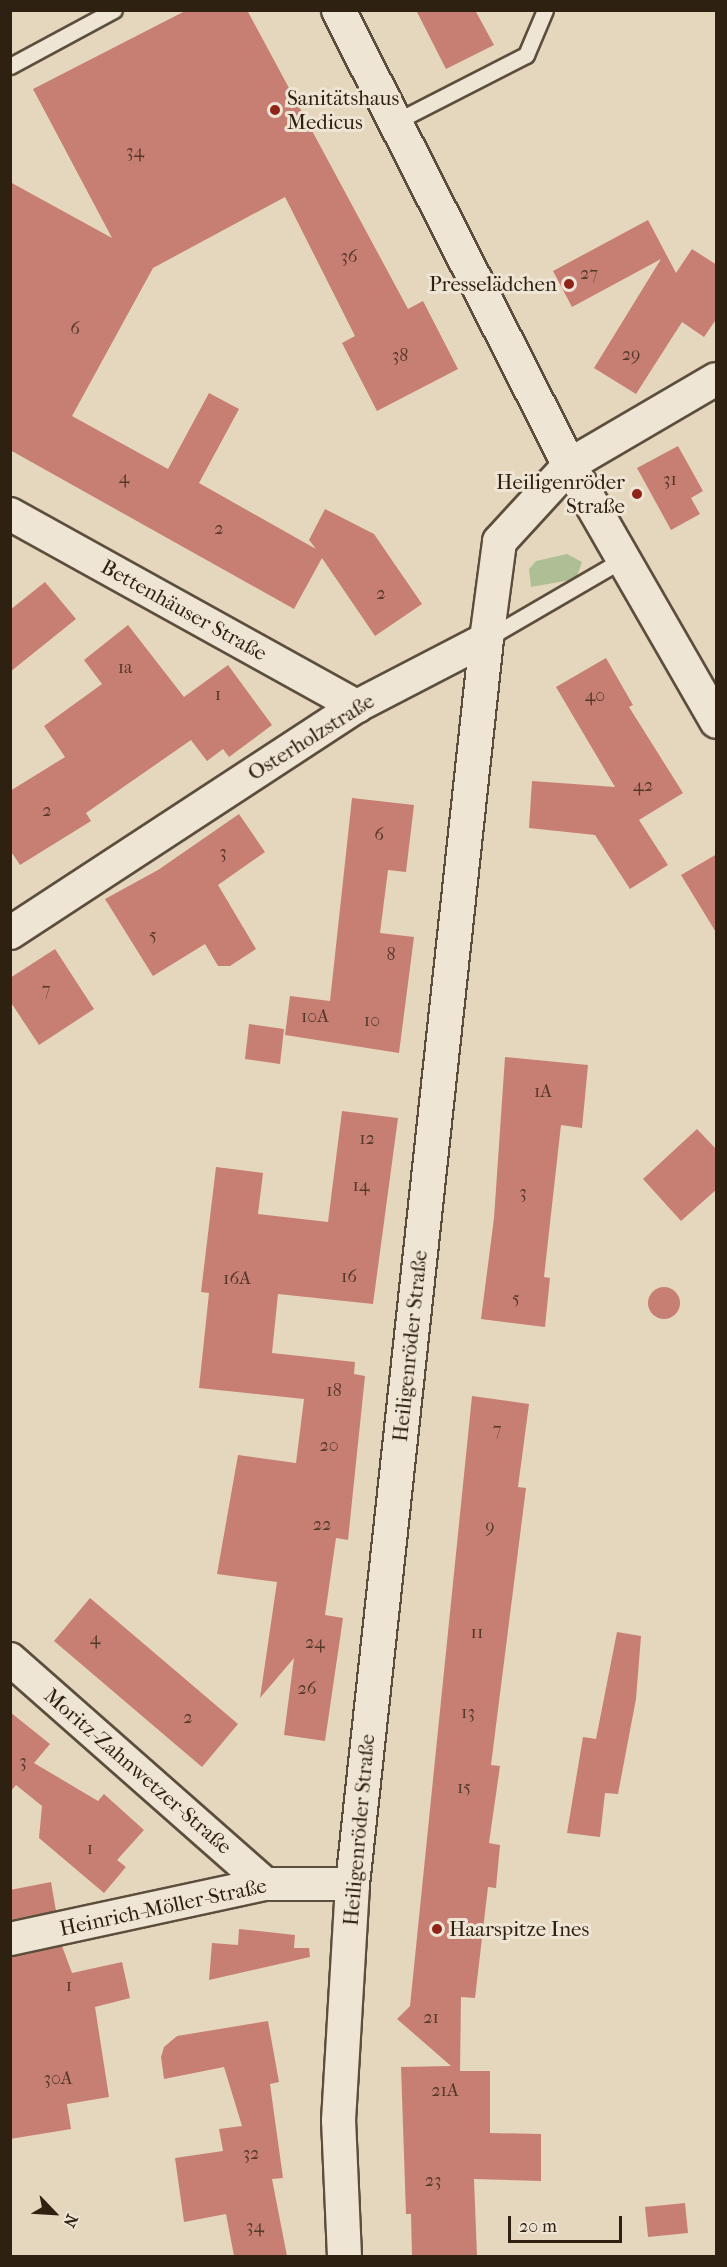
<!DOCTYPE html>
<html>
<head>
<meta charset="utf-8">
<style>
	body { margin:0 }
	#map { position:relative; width:727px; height:2267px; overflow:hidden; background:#e5d7be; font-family:"IM FELL French Canon",serif }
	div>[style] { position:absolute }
	.green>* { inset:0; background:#aebf96 }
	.building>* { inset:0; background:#c77f73 }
	.round { border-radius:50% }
	.roads { filter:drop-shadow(2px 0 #5c4e3c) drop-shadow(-2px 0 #5c4e3c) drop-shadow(0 2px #5c4e3c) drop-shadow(0 -2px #5c4e3c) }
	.service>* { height:15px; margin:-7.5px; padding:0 7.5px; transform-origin:7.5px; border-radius:7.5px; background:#eee5d5 }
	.minor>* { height:32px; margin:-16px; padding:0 16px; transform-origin:16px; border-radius:16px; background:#eee5d5 }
	.tertiary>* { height:33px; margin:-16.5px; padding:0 16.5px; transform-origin:16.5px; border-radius:16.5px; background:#eee5d5 }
	.secondary>* { height:33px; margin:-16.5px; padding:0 16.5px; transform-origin:16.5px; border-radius:16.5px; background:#eee5d5 }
	.dots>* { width:16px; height:16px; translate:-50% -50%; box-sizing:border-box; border:3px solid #eee5d5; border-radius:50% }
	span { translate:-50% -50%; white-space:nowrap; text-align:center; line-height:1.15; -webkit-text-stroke:6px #eee5d5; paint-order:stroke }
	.number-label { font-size:18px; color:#55382a }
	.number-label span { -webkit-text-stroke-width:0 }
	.poi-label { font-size:21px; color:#2f2111 }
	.left { translate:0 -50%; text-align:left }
	.right { translate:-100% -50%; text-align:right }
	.street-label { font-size:21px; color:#2f2111 }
	.frame { position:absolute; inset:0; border:12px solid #2f2111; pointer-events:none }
	.north { position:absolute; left:24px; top:2183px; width:60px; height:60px; -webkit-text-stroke:4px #eee5d5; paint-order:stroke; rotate:115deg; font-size:16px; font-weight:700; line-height:24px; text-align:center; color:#2f2111 }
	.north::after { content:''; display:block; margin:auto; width:21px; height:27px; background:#2f2111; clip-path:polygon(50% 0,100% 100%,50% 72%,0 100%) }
	.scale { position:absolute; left:508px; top:2216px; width:114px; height:27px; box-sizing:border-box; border:3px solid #2f2111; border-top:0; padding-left:8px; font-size:18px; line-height:21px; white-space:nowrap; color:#2f2111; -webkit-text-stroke:4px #eee5d5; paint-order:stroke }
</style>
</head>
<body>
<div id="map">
	<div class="green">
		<div style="clip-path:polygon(567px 554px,582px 562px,576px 579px,531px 587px,529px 569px,536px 561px)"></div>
	</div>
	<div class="building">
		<div style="clip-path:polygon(187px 10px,247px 10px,408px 309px,423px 301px,458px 369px,377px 411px,342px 343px,355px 336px,285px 197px,153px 268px,72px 416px,168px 469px,209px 393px,239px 409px,199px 483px,316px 549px,309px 540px,325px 509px,374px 534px,422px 604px,375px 636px,322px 558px,294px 609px,10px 450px,10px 182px,112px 238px,33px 89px)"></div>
		<div style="clip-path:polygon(416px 10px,475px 10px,494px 45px,446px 69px)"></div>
		<div style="clip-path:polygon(648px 220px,676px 273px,692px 249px,717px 265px,717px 318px,704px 337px,682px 322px,636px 394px,594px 368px,661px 259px,572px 307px,553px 271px)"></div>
		<div style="clip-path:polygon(678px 446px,703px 491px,691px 498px,700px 514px,671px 530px,637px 468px)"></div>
		<div style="clip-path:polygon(45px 582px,76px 619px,10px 672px,10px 610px)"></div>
		<div style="clip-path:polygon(128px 625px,184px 697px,228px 665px,272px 725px,229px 757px,223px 749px,207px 761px,191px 740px,86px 813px,91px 821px,20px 865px,10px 850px,10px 791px,65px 757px,44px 726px,102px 684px,84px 660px)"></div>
		<div style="clip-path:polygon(606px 658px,633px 705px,629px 707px,683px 793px,639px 820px,668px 865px,630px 889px,595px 835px,529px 828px,532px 781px,615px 787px,556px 687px)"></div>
		<div style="clip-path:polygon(352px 798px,414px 805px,406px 872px,388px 870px,380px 933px,414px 937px,399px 1053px,285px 1035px,290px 996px,330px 1001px)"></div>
		<div style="clip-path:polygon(239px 814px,265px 852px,218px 885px,256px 949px,230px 966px,218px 966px,205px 944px,153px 976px,105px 899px,158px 870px)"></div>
		<div style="clip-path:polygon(717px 854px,717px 934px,681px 875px)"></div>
		<div style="clip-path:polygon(55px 949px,94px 1009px,39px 1045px,10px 1001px,10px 978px)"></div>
		<div style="clip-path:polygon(249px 1024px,284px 1029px,280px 1064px,245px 1059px)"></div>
		<div style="clip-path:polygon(505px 1057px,588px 1065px,582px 1128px,561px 1125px,544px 1277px,550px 1278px,545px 1327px,481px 1319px,494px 1218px)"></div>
		<div style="clip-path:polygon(342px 1111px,398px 1118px,373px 1304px,278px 1294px,272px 1353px,355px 1362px,354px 1374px,365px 1376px,348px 1540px,336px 1538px,325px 1615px,343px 1618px,325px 1741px,284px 1735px,294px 1658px,260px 1698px,277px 1582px,217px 1574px,238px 1455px,296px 1463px,304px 1399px,199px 1388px,209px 1293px,201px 1292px,216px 1167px,263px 1173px,258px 1214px,328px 1222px)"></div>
		<div style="clip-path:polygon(697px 1129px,717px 1150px,717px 1189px,681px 1221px,643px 1179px)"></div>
		<div class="round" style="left:648px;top:1287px;width:32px;height:32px"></div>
		<div style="clip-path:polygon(472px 1396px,529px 1404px,518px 1487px,526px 1488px,491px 1765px,500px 1766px,489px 1843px,500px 1845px,496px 1888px,488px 1887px,475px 1998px,461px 1997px,460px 2071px,490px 2071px,490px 2133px,541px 2134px,541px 2181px,474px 2179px,477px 2256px,412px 2256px,411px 2214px,406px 2214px,401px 2067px,451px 2066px,397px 2019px,410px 2006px)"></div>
		<div style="clip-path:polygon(90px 1598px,238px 1724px,202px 1767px,54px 1641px)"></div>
		<div style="clip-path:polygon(617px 1632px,641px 1636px,636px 1699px,618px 1794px,605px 1793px,600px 1837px,567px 1833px,583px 1737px,596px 1739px)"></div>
		<div style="clip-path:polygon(10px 1712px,50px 1744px,34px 1763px,98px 1801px,104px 1794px,144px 1830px,117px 1860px,126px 1867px,104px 1893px,39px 1838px,42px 1806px,16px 1785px,10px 1792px)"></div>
		<div style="clip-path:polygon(51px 1882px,56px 1911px,10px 1920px,10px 1890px)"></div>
		<div style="clip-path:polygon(239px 1929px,295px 1935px,294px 1948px,309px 1948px,310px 1957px,209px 1980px,212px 1943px,238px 1945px)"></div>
		<div style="clip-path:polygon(62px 1946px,72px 1973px,122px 1962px,130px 1998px,95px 2007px,109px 2097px,67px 2104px,71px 2129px,10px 2139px,10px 1957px)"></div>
		<div style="clip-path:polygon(268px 2021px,279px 2082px,270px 2084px,283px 2178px,272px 2179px,287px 2256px,234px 2256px,226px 2214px,184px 2222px,175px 2158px,223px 2151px,219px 2129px,242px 2126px,224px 2067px,164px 2079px,161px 2057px,164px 2047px,177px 2036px)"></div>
		<div style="clip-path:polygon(685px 2203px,688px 2233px,648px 2237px,645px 2207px)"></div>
	</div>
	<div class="roads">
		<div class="service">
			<div style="left:10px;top:66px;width:118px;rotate:-28.3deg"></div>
			<div style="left:395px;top:122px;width:147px;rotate:-27.1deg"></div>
			<div style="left:526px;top:55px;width:49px;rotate:-67.1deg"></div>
			<div style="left:486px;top:639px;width:157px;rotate:-30.2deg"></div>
		</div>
		<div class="minor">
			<div style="left:569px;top:465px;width:170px;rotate:-30.3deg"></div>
			<div style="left:10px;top:514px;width:397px;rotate:29deg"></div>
			<div style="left:10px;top:933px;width:415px;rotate:-33.2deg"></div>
			<div style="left:357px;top:706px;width:145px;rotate:-27.4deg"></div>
			<div style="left:10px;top:1659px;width:340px;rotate:41.4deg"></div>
			<div style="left:10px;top:1939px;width:261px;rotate:-12.2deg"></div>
			<div style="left:265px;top:1884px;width:87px"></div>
		</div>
		<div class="tertiary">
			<div style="left:344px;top:2256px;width:136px;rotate:-92.5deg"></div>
			<div style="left:338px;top:2120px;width:236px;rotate:-86.6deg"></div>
			<div style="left:352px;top:1884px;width:1252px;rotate:-83.86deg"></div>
			<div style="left:486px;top:639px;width:99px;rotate:-82.4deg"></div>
			<div style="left:499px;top:541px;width:103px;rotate:-47.4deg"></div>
		</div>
		<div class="secondary">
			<div style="left:338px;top:10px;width:510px;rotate:63.08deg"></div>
			<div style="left:569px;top:465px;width:295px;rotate:60.1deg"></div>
		</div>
	</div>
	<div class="dots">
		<div style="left:275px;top:110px;background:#8f2418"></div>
		<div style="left:569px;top:284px;background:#8f2418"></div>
		<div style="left:637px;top:494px;background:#8f2418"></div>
		<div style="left:437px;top:1929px;background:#8f2418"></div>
	</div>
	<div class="number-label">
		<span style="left:135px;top:152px">34</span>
		<span style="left:349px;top:257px">36</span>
		<span style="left:589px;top:274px">27</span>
		<span style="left:75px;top:329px">6</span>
		<span style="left:631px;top:355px">29</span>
		<span style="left:400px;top:356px">38</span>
		<span style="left:124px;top:478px">4</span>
		<span style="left:670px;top:480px">31</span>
		<span style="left:219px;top:529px">2</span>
		<span style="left:381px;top:594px">2</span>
		<span style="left:125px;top:668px">1a</span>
		<span style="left:218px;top:695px">1</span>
		<span style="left:595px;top:696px">40</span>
		<span style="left:643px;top:786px">42</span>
		<span style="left:47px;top:811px">2</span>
		<span style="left:379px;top:835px">6</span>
		<span style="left:223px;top:853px">3</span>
		<span style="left:153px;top:936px">5</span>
		<span style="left:391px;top:955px">8</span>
		<span style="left:46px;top:990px">7</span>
		<span style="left:315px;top:1017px">10A</span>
		<span style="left:372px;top:1021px">10</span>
		<span style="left:543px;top:1092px">1A</span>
		<span style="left:367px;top:1139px">12</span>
		<span style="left:361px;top:1186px">14</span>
		<span style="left:523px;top:1193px">3</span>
		<span style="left:349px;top:1277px">16</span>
		<span style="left:237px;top:1279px">16A</span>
		<span style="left:516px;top:1299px">5</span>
		<span style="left:334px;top:1391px">18</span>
		<span style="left:497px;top:1430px">7</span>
		<span style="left:329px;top:1446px">20</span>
		<span style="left:322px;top:1525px">22</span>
		<span style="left:490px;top:1527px">9</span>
		<span style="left:477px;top:1633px">11</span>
		<span style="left:95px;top:1639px">4</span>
		<span style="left:315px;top:1643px">24</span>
		<span style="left:307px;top:1689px">26</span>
		<span style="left:468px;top:1713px">13</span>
		<span style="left:188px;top:1718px">2</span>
		<span style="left:23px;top:1762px">3</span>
		<span style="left:464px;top:1788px">15</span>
		<span style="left:90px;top:1849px">1</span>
		<span style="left:69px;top:1986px">1</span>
		<span style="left:431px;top:2018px">21</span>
		<span style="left:58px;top:2079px">30A</span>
		<span style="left:445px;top:2091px">21A</span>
		<span style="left:251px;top:2154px">32</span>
		<span style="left:433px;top:2181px">23</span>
		<span style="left:255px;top:2227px">34</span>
	</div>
	<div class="poi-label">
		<span class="left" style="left:287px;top:110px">Sanitätshaus<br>Medicus</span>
		<span class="right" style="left:557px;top:284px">Presselädchen</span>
		<span class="right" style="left:625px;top:494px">Heiligenröder<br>Straße</span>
		<span class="left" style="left:449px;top:1929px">Haarspitze Ines</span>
	</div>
	<div class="street-label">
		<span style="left:184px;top:610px;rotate:29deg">Bettenhäuser Straße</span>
		<span style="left:311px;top:737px;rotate:-32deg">Osterholzstraße</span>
		<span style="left:410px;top:1346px;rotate:-84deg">Heiligenröder Straße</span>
		<span style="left:138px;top:1771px;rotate:41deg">Moritz-Zahnwetzer-Straße</span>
		<span style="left:359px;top:1830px;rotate:-85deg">Heiligenröder Straße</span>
		<span style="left:163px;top:1907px;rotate:-12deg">Heinrich-Möller-Straße</span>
	</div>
	<div class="frame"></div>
	<div class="north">N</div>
	<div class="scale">20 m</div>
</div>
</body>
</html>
